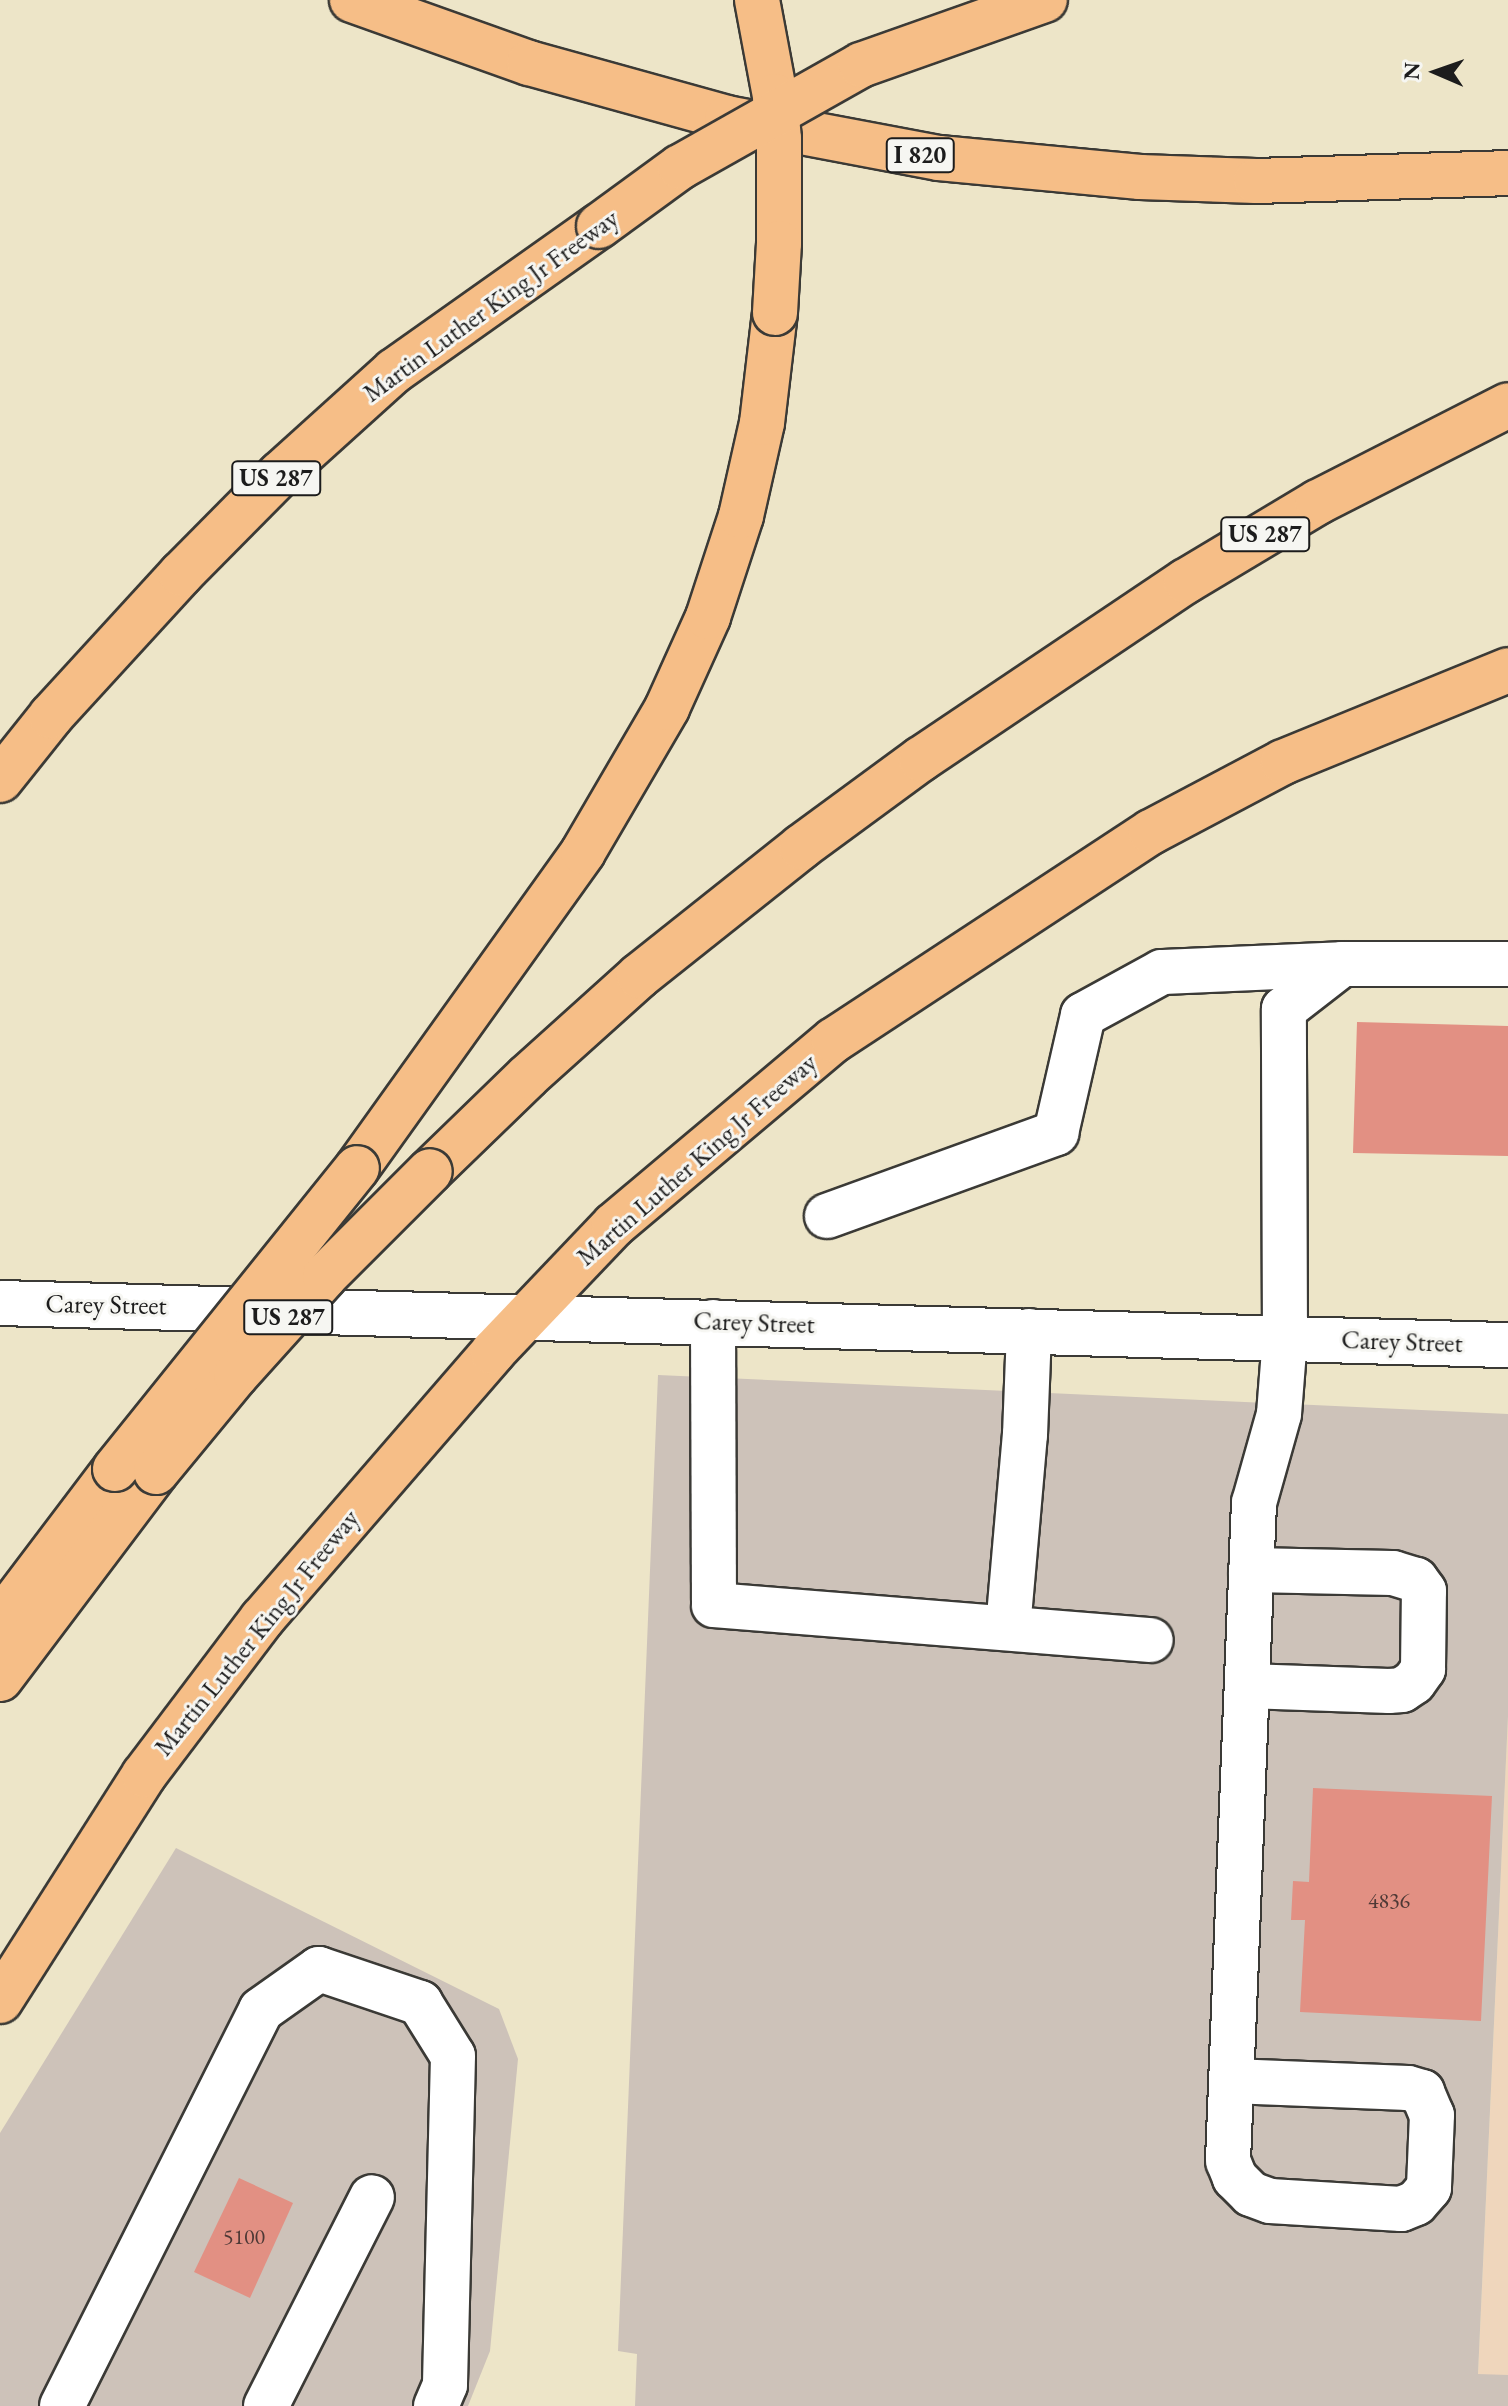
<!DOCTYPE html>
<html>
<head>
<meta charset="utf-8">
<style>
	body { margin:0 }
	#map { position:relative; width:1508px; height:2406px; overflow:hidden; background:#ede5c8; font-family:"EB Garamond",serif }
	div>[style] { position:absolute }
	.built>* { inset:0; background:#efd6bc }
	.industrial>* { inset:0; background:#cdc2b9 }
	.building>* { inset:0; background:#e29083 }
	.roads { filter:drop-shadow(2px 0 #3b3a36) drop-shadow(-2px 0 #3b3a36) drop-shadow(0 2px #3b3a36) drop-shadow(0 -2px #3b3a36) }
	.minor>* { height:44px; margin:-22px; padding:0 22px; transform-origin:22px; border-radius:22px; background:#fff }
	.major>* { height:44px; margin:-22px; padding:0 22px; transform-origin:22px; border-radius:22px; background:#f6be87 }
	.highway>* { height:44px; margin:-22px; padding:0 22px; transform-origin:22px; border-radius:22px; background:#f6be87 }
	.bridges { filter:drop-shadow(2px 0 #3b3a36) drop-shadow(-2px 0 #3b3a36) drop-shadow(0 2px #3b3a36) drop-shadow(0 -2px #3b3a36) }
	.highway-bridge>* { height:44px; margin:-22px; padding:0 22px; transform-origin:22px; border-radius:22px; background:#f6be87 }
	span { translate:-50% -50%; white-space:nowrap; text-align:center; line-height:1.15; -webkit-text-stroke:6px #f6f6f2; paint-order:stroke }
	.number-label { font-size:22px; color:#4e3936 }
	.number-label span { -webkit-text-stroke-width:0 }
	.shield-label span { padding:2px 6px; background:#f6f6f2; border:2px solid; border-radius:6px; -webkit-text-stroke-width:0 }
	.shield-label { font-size:24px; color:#1c1c1c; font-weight:700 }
	.street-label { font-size:26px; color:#1c1c1c }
	.north { position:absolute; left:1396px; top:32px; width:80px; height:80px; -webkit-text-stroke:6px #f6f6f2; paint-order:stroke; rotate:272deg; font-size:22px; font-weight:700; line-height:32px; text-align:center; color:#1c1c1c }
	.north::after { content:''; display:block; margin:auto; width:28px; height:36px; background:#1c1c1c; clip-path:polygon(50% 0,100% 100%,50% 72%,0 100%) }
</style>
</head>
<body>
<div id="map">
	<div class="built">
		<div style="clip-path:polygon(1508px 1716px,1508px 2375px,1478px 2375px)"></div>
	</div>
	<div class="industrial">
		<div style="clip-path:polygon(658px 1375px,1508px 1414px,1508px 1716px,1478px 2374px,1508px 2375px,1508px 2406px,635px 2406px,637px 2354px,618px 2351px)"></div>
		<div style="clip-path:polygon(176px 1848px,499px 2009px,518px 2059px,490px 2351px,468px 2406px,0 2406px,0 2133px)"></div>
	</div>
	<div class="building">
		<div style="clip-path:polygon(1357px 1022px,1508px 1026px,1508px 1156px,1353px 1153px)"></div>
		<div style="clip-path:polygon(1313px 1788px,1492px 1796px,1481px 2021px,1300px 2012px,1305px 1920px,1291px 1920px,1293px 1881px,1309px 1882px)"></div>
		<div style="clip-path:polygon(239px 2178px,293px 2203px,250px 2298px,194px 2272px)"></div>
	</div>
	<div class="roads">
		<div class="minor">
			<div style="left:827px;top:1216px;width:244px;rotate:-19.9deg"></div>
			<div style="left:1056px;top:1133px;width:121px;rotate:-77.1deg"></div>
			<div style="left:1083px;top:1015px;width:90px;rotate:-28.6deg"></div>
			<div style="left:1162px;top:972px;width:180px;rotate:-2.5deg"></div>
			<div style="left:0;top:1303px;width:1509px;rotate:1.6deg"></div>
			<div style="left:713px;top:1322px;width:283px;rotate:89.8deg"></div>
			<div style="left:714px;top:1605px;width:438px;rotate:4.6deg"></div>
			<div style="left:1008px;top:1628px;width:194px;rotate:-85deg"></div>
			<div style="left:1025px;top:1435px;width:104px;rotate:-87.8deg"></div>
			<div style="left:1247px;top:1686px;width:142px;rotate:2deg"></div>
			<div style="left:1389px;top:1691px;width:13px;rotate:-4deg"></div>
			<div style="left:1402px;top:1690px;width:14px;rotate:-34deg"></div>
			<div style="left:1414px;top:1682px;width:16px;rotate:-55deg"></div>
			<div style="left:1423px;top:1669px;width:78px;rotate:-89.3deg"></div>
			<div style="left:1424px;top:1591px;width:14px;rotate:-126deg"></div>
			<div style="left:1416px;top:1580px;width:24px;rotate:-163deg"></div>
			<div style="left:1393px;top:1573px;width:142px;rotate:-178.8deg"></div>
			<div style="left:1231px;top:2081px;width:177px;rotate:2.3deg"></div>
			<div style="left:1408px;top:2088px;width:15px;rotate:16deg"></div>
			<div style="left:1422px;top:2092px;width:25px;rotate:67deg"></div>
			<div style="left:1432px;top:2115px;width:73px;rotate:92.4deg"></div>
			<div style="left:1429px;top:2188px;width:20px;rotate:131deg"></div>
			<div style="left:1416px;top:2203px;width:16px;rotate:158deg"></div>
			<div style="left:1401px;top:2209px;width:131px;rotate:-176.5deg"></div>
			<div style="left:1270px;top:2201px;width:20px;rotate:-160deg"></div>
			<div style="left:1251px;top:2194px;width:23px;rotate:-135deg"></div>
			<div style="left:1235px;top:2178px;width:18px;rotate:-112deg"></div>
			<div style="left:1228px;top:2161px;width:659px;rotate:-87.74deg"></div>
			<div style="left:1254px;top:1503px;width:92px;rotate:-74.3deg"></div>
			<div style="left:1279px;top:1414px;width:76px;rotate:-85.5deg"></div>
			<div style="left:1285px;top:1338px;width:329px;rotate:-90.2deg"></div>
			<div style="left:1284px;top:1009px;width:73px;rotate:-37.8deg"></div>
			<div style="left:1342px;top:964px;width:166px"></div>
			<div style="left:62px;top:2406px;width:443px;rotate:-63.3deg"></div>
			<div style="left:261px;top:2010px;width:71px;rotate:-35.3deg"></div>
			<div style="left:319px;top:1969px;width:107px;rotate:18.6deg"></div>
			<div style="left:420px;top:2003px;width:62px;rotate:58.1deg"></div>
			<div style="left:453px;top:2056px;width:329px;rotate:91.4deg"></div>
			<div style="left:445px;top:2385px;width:23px;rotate:113deg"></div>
			<div style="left:266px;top:2406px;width:234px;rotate:-63.1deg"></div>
		</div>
		<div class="major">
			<div style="left:0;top:2001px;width:268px;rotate:-57.5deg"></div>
			<div style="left:144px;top:1775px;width:196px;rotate:-52.9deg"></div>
			<div style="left:262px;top:1619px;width:353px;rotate:-49.1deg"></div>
			<div style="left:493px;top:1352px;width:175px;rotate:-46.4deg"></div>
			<div style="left:614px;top:1225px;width:287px;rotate:-40.1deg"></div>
			<div style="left:834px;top:1040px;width:379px;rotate:-33.3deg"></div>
			<div style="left:1151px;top:832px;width:149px;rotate:-27.9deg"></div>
			<div style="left:1283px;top:762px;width:243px;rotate:-22.2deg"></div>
		</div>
		<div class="highway">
			<div style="left:352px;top:0;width:188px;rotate:19.6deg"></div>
			<div style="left:529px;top:63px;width:205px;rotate:15.5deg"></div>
			<div style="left:727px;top:118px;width:216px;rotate:10.7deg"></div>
			<div style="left:939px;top:158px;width:202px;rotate:5.4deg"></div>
			<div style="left:1140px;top:177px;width:116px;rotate:2deg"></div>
			<div style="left:1256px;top:181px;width:252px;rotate:-1.8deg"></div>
			<div style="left:0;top:780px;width:82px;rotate:-51.4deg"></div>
			<div style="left:51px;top:716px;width:193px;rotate:-47.5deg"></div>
			<div style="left:181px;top:574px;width:141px;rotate:-45.3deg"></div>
			<div style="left:280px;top:474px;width:154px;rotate:-42.1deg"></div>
			<div style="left:394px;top:371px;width:251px;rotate:-35.3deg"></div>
			<div style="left:357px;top:1168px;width:388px;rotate:-54.4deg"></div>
			<div style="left:583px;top:852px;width:167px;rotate:-59.7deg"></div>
			<div style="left:667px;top:708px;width:100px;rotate:-65.7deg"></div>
			<div style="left:708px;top:617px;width:106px;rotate:-71.9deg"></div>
			<div style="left:741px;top:516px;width:95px;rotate:-77.3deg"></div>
			<div style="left:762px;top:423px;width:111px;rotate:-83.3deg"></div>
			<div style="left:430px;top:1171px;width:136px;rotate:-44.1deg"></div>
			<div style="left:528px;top:1076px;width:149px;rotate:-42deg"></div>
			<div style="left:639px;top:976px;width:207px;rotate:-38.5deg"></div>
			<div style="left:801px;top:847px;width:149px;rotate:-36.3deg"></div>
			<div style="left:921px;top:759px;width:319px;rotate:-33.9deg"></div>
			<div style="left:1186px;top:581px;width:154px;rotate:-30.9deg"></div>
			<div style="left:1318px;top:502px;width:213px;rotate:-27deg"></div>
			<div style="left:0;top:1621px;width:191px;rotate:-52.9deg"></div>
			<div style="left:0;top:1679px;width:259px;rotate:-53deg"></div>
		</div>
	</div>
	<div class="bridges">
		<div class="highway-bridge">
			<div style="left:757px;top:0;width:98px;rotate:79.4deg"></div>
			<div style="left:775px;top:96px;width:43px;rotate:84.7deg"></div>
			<div style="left:779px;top:139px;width:104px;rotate:90deg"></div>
			<div style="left:779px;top:243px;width:70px;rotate:93.3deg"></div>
			<div style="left:599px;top:226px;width:100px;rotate:-36.1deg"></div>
			<div style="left:680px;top:167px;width:208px;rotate:-29.4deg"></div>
			<div style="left:861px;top:65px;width:195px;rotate:-19.5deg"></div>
			<div style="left:115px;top:1469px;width:386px;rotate:-51.2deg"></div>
			<div style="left:156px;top:1472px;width:126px;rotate:-50.5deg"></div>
			<div style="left:236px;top:1375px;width:133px;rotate:-48deg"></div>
			<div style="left:325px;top:1276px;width:148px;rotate:-45deg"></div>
		</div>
	</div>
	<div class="number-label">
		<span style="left:1389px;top:1901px">4836</span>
		<span style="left:244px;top:2237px">5100</span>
	</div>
	<div class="shield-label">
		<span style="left:920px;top:155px">I 820</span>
		<span style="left:276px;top:478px">US 287</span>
		<span style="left:1265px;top:534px">US 287</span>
		<span style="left:288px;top:1317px">US 287</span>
	</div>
	<div class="street-label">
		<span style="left:491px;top:306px;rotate:-36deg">Martin Luther King Jr Freeway</span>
		<span style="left:697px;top:1160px;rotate:-41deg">Martin Luther King Jr Freeway</span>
		<span style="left:106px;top:1305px;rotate:1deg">Carey Street</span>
		<span style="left:754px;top:1323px;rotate:2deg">Carey Street</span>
		<span style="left:1402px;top:1342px;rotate:2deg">Carey Street</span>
		<span style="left:257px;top:1633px;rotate:-51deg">Martin Luther King Jr Freeway</span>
	</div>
	<div class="north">N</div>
</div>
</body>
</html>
